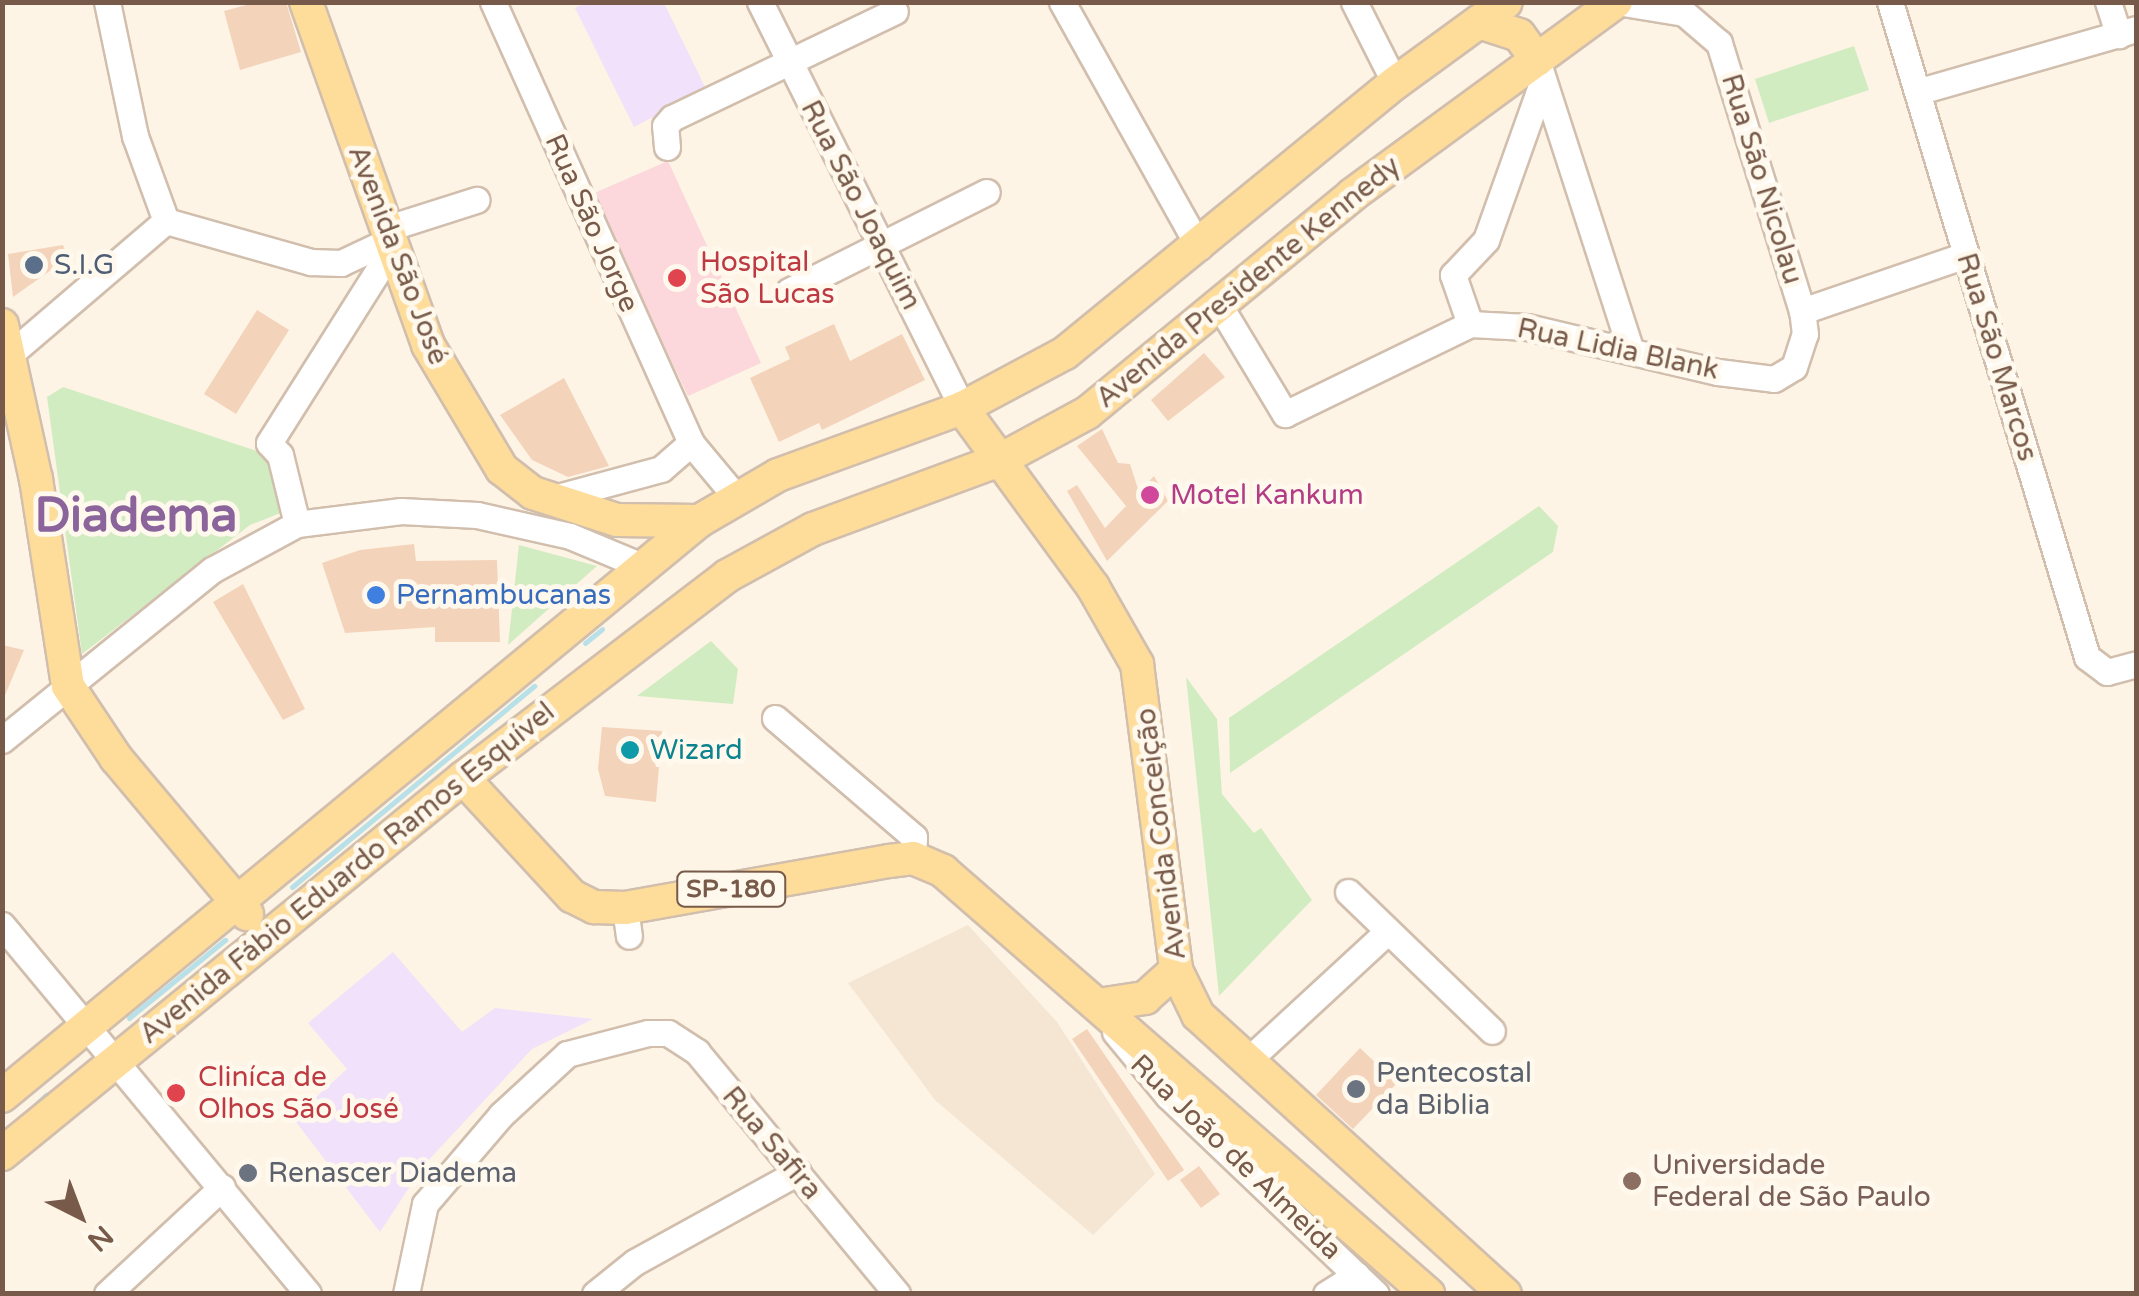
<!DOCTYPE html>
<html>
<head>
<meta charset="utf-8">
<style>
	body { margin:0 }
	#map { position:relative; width:2139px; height:1296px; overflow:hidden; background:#fdf4e5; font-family:"Varela Round",sans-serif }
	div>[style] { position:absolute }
	.residential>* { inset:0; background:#f5e6d3 }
	.education>* { inset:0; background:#f1e1fa }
	.medical>* { inset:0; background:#fcd7db }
	.green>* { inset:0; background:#d2ecc2 }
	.stream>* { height:5px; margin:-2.5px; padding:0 2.5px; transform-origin:2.5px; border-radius:2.5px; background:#b8e0e8 }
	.building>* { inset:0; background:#f4d3bb }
	.roads { filter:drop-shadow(2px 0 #d1bead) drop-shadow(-2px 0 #d1bead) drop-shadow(0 2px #d1bead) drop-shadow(0 -2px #d1bead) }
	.minor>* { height:25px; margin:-12.5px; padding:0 12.5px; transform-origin:12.5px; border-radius:12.5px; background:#fff }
	.major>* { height:32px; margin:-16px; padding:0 16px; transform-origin:16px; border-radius:16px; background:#fedc9a }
	.dots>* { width:28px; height:28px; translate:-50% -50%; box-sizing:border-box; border:5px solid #fff8ec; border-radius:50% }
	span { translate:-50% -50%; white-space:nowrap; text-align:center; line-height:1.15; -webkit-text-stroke:10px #fff8ec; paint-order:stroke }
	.shield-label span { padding:2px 8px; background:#fff8ec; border:2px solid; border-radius:8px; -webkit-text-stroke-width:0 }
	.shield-label { font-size:25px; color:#775a49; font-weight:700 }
	.street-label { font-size:28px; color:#775a49 }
	.health-label { font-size:28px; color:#be3a42 }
	.left { translate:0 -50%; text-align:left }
	.service-label { font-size:28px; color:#4e5e75 }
	.hotel-label { font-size:28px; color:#b23c85 }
	.shop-label { font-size:28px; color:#366cbe }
	.culture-label { font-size:28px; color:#0d838f }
	.worship-label { font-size:28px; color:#5b616d }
	.education-label { font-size:28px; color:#785e54 }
	.town-label { font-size:48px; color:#8a649b; font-weight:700 }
	.frame { position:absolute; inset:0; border:5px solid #775a49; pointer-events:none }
	.north { position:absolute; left:30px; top:1166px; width:100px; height:100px; -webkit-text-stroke:8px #fff8ec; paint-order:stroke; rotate:138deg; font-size:28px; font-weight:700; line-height:40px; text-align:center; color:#775a49 }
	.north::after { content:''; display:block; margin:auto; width:35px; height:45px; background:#775a49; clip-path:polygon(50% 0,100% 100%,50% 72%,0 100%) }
</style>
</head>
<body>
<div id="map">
	<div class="residential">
		<div style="clip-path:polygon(968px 925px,1057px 1022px,1155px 1174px,1093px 1235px,935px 1100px,848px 983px)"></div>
	</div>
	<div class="education">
		<div style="clip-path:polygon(586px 3px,664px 3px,706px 89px,634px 127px,575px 8px)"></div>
		<div style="clip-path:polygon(393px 952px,462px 1032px,495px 1008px,593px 1019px,532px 1049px,424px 1165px,380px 1232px,293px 1118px,347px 1069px,308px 1023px)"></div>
	</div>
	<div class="medical">
		<div style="clip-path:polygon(668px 161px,761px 363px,688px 396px,592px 194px)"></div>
	</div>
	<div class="green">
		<div style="clip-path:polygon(1854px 46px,1869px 90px,1769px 123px,1755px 79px)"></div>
		<div style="clip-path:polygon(63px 387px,260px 452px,270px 462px,283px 512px,250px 525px,82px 654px,47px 397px)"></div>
		<div style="clip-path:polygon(1539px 506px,1558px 526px,1553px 552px,1230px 773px,1229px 718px)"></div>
		<div style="clip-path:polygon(519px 545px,597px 566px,508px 645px)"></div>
		<div style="clip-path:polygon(711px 641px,738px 669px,733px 704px,637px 696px)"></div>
		<div style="clip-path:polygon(1186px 677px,1217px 719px,1222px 794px,1254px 833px,1261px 828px,1312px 900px,1219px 996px)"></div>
	</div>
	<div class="stream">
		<div style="left:585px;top:643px;width:22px;rotate:-39deg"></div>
		<div style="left:292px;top:887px;width:315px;rotate:-39.7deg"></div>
		<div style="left:129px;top:1018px;width:124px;rotate:-39.1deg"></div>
		<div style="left:19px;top:1120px;width:37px;rotate:-43deg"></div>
	</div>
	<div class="building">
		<div style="clip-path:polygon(258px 2px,286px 2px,301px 52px,240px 70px,224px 11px)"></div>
		<div style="clip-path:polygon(63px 245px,68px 258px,13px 297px,8px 254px)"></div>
		<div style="clip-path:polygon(257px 310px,289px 330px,236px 414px,204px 394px)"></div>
		<div style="clip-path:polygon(834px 324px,850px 361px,902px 334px,925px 380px,822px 430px,819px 423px,779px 442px,750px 378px,790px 359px,785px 347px)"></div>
		<div style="clip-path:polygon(1204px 353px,1225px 377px,1168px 421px,1151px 400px)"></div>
		<div style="clip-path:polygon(564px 378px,609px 466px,568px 477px,532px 460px,500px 415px)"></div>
		<div style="clip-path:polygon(1102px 429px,1118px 463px,1130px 464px,1139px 492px,1154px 476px,1168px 501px,1107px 561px,1067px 491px,1077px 485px,1105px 528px,1126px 506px,1077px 446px)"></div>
		<div style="clip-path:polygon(414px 544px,416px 561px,497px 560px,500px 642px,435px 642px,435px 627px,345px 633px,322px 563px,360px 550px)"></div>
		<div style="clip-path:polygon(243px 584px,305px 709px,283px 720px,213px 602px)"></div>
		<div style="clip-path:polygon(2px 645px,24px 650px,3px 700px,2px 700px)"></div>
		<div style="clip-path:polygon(602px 727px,662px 731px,656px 802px,605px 796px,598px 769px)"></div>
		<div style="clip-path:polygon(1087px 1029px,1184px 1170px,1168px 1181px,1072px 1039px)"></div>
		<div style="clip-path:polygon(1360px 1048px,1397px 1083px,1353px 1129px,1316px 1095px)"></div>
		<div style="clip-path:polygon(1199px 1166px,1220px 1194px,1201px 1208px,1180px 1180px)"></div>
	</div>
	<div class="roads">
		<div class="minor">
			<div style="left:107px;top:2px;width:137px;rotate:78.2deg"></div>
			<div style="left:135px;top:136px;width:90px;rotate:70deg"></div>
			<div style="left:493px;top:2px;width:483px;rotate:65.8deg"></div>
			<div style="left:691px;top:443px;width:70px;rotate:50.2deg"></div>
			<div style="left:760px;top:2px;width:453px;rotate:63.5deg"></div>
			<div style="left:1062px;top:2px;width:281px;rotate:60.8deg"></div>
			<div style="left:1354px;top:2px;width:91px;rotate:63.2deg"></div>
			<div style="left:1890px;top:2px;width:684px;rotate:73.26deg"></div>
			<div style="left:2087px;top:657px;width:25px;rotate:37deg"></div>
			<div style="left:2107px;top:672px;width:30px;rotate:-15deg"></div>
			<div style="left:2108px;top:2px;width:35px;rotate:72deg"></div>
			<div style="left:1537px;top:60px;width:303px;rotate:72.1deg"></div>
			<div style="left:1920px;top:91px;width:225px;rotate:-16deg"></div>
			<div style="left:667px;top:147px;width:21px;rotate:-95deg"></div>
			<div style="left:665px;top:126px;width:11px;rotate:-49deg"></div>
			<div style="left:672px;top:118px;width:247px;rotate:-25.6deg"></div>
			<div style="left:166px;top:221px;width:151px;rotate:15.8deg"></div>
			<div style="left:311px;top:262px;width:30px;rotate:2deg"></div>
			<div style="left:341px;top:263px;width:52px;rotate:-25.1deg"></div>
			<div style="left:385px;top:229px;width:96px;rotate:-17.7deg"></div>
			<div style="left:789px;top:291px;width:221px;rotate:-26.6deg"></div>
			<div style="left:1221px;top:308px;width:124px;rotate:58.9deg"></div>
			<div style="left:1285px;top:414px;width:206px;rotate:-25.9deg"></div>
			<div style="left:1470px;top:324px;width:57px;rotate:3deg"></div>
			<div style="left:1527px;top:327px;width:196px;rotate:13.3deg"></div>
			<div style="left:1718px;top:372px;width:56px;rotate:7.1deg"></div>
			<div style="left:1774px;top:379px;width:23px;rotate:-31deg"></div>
			<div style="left:1794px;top:367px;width:35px;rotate:-72deg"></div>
			<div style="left:1805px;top:334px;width:23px;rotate:-97deg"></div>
			<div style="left:1802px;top:311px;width:281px;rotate:-107.2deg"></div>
			<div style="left:1719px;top:43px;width:46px;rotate:-139.4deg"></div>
			<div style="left:1684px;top:13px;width:68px;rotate:-170.7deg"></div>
			<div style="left:1802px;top:311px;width:173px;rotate:-18.9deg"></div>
			<div style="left:1470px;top:324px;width:52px;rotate:-109.1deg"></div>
			<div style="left:1453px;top:275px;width:48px;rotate:-46.7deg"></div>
			<div style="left:1486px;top:240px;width:170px;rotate:-70.4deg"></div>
			<div style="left:2px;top:361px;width:216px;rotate:-40.5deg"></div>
			<div style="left:550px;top:499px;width:115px;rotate:-15.1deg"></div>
			<div style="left:661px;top:469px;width:40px;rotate:-41deg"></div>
			<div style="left:297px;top:524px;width:71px;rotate:-103.8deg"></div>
			<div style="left:280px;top:455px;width:16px;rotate:-133deg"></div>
			<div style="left:269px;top:443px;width:228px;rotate:-57.7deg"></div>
			<div style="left:775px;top:718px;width:183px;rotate:40.6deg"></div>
			<div style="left:914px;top:837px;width:21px;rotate:93deg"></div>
			<div style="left:2px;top:740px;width:270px;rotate:-39deg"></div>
			<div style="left:212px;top:570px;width:97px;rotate:-28.4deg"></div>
			<div style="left:297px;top:524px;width:105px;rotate:-7.1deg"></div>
			<div style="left:401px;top:511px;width:76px;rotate:3deg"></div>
			<div style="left:477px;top:515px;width:95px;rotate:12.7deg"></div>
			<div style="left:570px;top:536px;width:78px;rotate:22.6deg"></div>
			<div style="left:1348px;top:892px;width:200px;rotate:44deg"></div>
			<div style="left:625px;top:908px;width:28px;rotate:82deg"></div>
			<div style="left:2px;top:925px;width:479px;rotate:50.3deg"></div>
			<div style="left:1115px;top:1032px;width:83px;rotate:50.4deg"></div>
			<div style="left:1168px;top:1096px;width:287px;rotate:43.6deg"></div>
			<div style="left:1246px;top:1062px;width:193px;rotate:-42.7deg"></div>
			<div style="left:107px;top:1294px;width:157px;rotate:-42.9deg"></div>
			<div style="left:406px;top:1294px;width:92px;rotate:-78.1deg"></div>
			<div style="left:425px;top:1204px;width:117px;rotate:-49.5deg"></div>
			<div style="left:501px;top:1115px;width:90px;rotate:-42.7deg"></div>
			<div style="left:567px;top:1054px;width:84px;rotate:-14.5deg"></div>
			<div style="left:648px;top:1033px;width:20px"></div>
			<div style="left:668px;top:1033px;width:35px;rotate:33deg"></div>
			<div style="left:697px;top:1052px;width:314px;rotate:50.4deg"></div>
			<div style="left:595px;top:1294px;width:51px;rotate:-38.7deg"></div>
			<div style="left:635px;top:1262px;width:186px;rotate:-28.9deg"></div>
			<div style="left:1326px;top:1294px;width:36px;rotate:-32deg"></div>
		</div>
		<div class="major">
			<div style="left:306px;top:2px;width:364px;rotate:70.4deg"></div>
			<div style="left:428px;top:345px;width:144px;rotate:59.2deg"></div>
			<div style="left:502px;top:469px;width:39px;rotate:38deg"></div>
			<div style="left:533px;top:493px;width:88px;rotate:17.8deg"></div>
			<div style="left:617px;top:520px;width:82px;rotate:0.7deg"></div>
			<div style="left:1479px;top:22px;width:42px;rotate:18deg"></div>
			<div style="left:1519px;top:35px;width:31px;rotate:54deg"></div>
			<div style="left:2px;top:325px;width:158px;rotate:77.6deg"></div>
			<div style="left:36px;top:479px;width:209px;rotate:81.2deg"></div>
			<div style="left:68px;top:686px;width:87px;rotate:56.3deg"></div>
			<div style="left:116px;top:758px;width:204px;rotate:50deg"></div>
			<div style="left:962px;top:408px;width:222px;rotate:53.8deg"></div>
			<div style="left:1093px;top:587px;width:89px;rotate:60.3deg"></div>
			<div style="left:1137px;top:664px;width:308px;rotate:82.7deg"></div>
			<div style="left:1176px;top:970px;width:50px;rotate:63.9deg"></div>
			<div style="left:1198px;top:1015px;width:415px;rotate:42.3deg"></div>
			<div style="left:463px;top:778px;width:161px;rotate:47.3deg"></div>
			<div style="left:572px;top:896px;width:25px;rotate:27deg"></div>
			<div style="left:594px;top:907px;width:31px;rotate:2deg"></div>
			<div style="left:625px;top:908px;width:268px;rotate:-10.1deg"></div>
			<div style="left:889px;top:861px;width:24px;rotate:-7deg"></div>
			<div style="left:913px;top:858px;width:33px;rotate:23deg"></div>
			<div style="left:943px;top:871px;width:644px;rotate:41.09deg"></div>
			<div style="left:1098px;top:1005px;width:48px;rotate:-8.5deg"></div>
			<div style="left:1145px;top:998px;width:42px;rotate:-42.1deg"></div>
			<div style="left:2px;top:1096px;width:904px;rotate:-39.52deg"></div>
			<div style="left:699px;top:521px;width:91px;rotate:-30.2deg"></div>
			<div style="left:778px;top:475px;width:196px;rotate:-20deg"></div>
			<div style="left:962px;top:408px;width:117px;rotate:-28.1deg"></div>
			<div style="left:1065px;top:353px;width:426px;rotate:-39.3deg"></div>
			<div style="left:1395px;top:83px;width:137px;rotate:-36.1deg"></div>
			<div style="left:2px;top:1154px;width:595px;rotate:-39.2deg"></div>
			<div style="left:463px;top:778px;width:332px;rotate:-37.4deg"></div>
			<div style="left:727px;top:576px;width:98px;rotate:-28.7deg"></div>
			<div style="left:813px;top:529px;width:199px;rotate:-20.3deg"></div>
			<div style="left:1000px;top:460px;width:99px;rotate:-28.4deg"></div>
			<div style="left:1087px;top:413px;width:343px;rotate:-39.4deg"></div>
			<div style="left:1352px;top:195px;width:327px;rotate:-36.2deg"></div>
		</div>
	</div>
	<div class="dots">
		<div style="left:34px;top:265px;background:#5c6f8a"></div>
		<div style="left:677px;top:278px;background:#e0444e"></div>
		<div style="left:1150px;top:495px;background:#d1479c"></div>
		<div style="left:376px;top:595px;background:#3f7fe0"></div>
		<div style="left:630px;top:750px;background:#0f9aa8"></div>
		<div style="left:1356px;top:1089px;background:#6b7280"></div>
		<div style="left:176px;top:1093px;background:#e0444e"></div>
		<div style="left:248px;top:1173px;background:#6b7280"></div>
		<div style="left:1632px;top:1181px;background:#8d6e63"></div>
	</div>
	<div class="shield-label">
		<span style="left:731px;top:889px">SP-180</span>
	</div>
	<div class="street-label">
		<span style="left:1762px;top:179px;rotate:73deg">Rua São Nicolau</span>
		<span style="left:861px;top:205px;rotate:63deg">Rua São Joaquim</span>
		<span style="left:592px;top:223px;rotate:66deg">Rua São Jorge</span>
		<span style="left:398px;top:255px;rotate:69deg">Avenida São José</span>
		<span style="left:1248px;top:282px;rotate:-39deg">Avenida Presidente Kennedy</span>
		<span style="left:1618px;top:349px;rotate:12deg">Rua Lidia Blank</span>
		<span style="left:1997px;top:357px;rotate:73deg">Rua São Marcos</span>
		<span style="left:1161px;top:834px;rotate:-97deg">Avenida Conceição</span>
		<span style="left:347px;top:873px;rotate:-39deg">Avenida Fábio Eduardo Ramos Esquível</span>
		<span style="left:772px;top:1143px;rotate:50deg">Rua Safira</span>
		<span style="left:1236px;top:1157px;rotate:44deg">Rua João de Almeida</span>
	</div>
	<div class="health-label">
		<span class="left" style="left:700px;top:278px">Hospital<br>São Lucas</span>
		<span class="left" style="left:198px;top:1093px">Cliníca de<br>Olhos São José</span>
	</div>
	<div class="service-label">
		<span class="left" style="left:54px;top:265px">S.I.G</span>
	</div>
	<div class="hotel-label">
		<span class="left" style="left:1170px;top:495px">Motel Kankum</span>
	</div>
	<div class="shop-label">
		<span class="left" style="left:396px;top:595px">Pernambucanas</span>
	</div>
	<div class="culture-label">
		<span class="left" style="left:650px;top:750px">Wizard</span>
	</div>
	<div class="worship-label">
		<span class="left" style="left:1376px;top:1089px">Pentecostal<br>da Biblia</span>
		<span class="left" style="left:268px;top:1173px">Renascer Diadema</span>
	</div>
	<div class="education-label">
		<span class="left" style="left:1652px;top:1181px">Universidade<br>Federal de São Paulo</span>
	</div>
	<div class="town-label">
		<span style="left:136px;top:517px">Diadema</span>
	</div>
	<div class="frame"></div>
	<div class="north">N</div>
</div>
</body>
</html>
